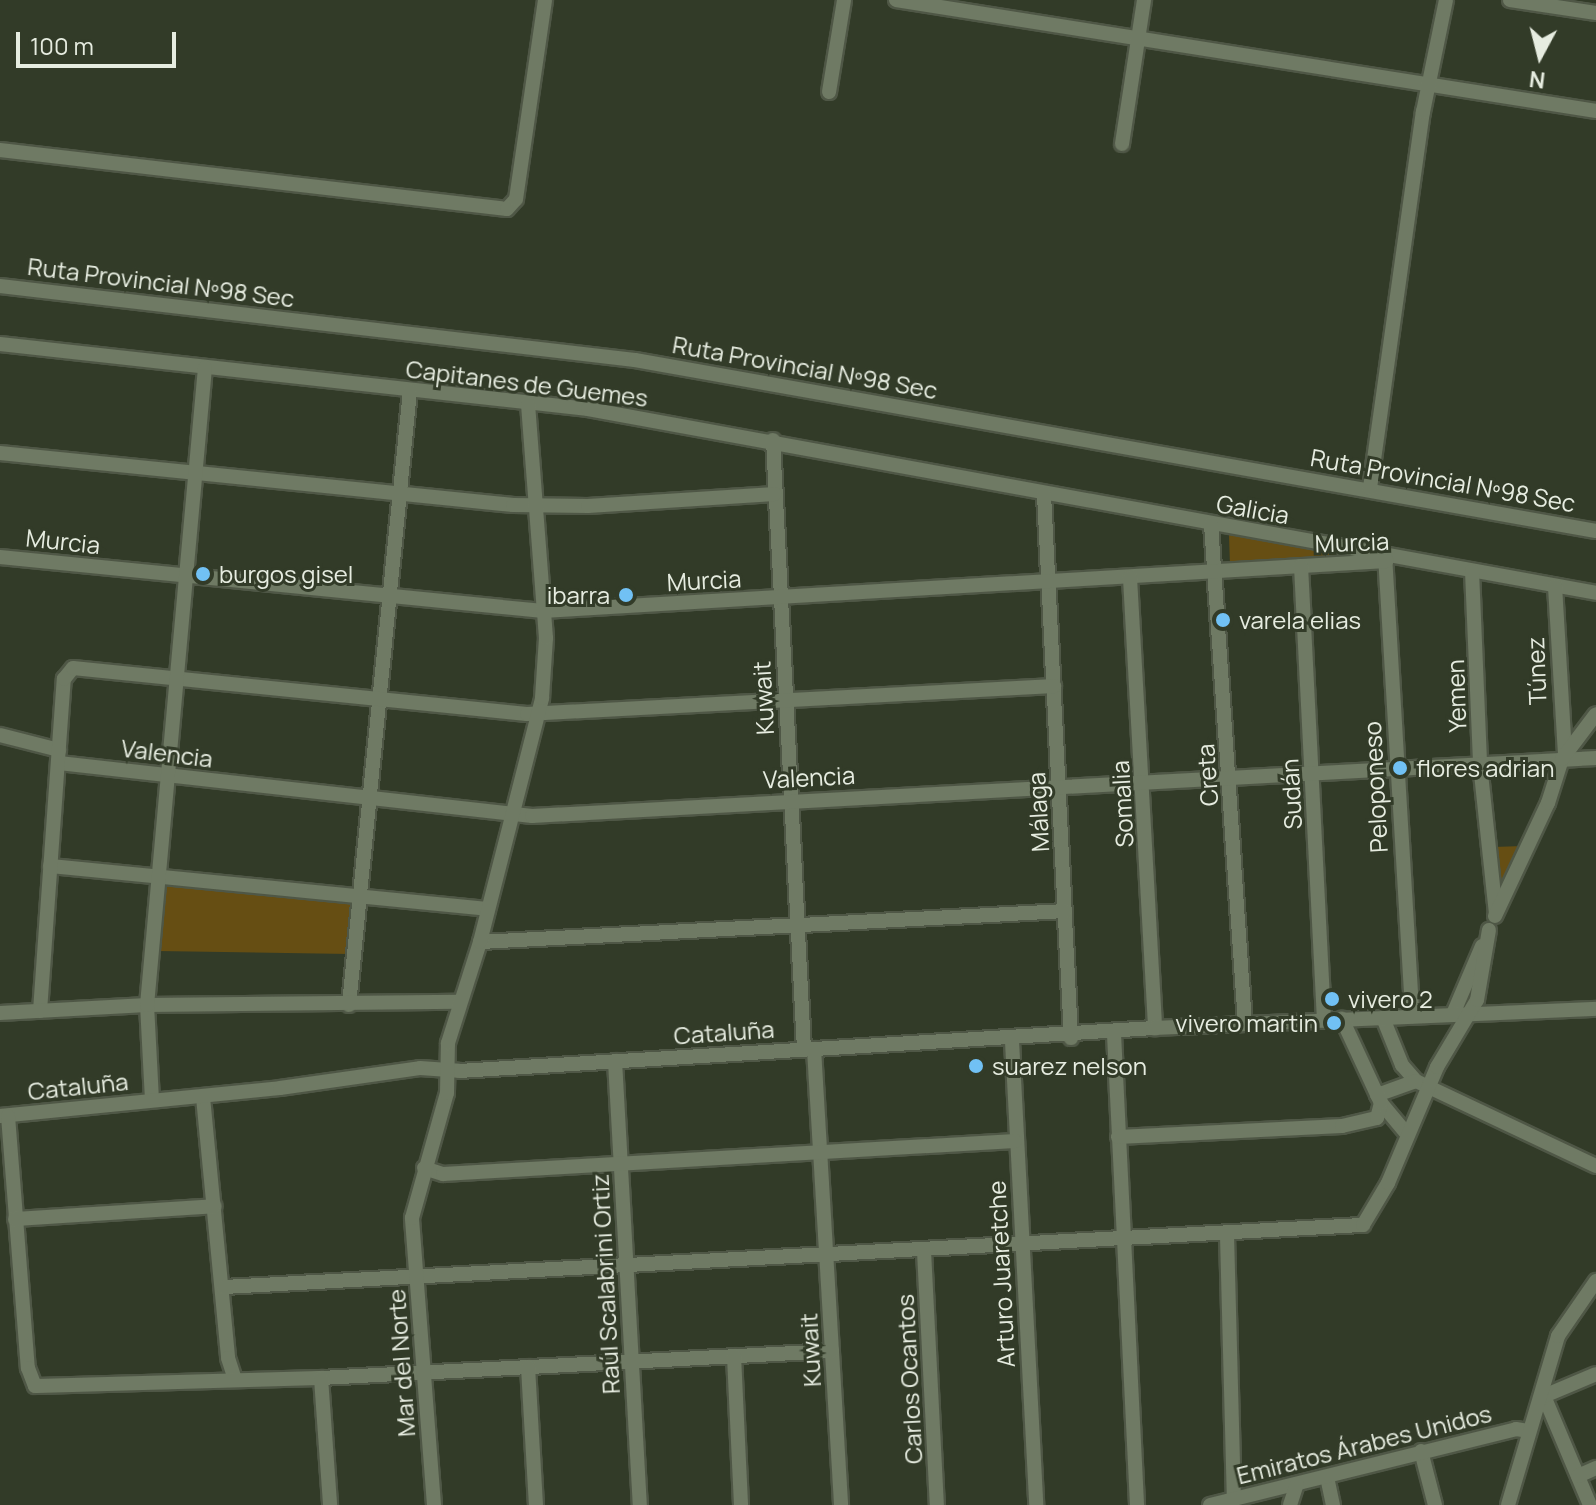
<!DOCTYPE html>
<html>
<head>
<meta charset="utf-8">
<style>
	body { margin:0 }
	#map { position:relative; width:1596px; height:1505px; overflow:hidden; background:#323b28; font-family:Manrope,sans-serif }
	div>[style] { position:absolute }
	.green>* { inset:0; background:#664e13 }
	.roads { filter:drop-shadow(2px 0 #4f5746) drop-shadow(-2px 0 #4f5746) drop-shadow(0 2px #4f5746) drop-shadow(0 -2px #4f5746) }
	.minor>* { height:14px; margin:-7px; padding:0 7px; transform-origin:7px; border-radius:7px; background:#6f7a64 }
	.dots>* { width:22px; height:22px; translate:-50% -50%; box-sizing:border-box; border:4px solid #323b28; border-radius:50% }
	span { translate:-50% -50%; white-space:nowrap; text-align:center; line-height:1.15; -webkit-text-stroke:6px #323b28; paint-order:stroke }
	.street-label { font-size:24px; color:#e6ece0 }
	.poi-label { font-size:24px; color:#e6ece0 }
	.left { translate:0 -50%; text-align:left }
	.right { translate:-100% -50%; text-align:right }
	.north { position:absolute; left:1500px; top:16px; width:80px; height:80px; -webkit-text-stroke:6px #323b28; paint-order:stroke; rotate:187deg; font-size:22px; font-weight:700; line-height:32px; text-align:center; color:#e6ece0 }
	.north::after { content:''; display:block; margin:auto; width:28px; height:36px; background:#e6ece0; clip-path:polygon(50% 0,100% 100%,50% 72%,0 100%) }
	.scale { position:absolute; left:16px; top:32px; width:160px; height:36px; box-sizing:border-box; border:4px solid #e6ece0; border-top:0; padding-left:10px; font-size:24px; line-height:28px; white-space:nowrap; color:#e6ece0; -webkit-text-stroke:6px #323b28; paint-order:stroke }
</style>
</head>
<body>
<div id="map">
	<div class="green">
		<div style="clip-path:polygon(1229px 535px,1341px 554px,1341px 559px,1230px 565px)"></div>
		<div style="clip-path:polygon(1523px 846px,1501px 890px,1495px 892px,1493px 847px)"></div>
		<div style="clip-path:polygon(162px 881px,354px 899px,350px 954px,157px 951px)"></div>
	</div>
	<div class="roads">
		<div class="minor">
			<div style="left:896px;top:0;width:709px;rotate:9.01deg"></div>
			<div style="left:1510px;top:0;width:87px;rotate:8.6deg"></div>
			<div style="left:829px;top:92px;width:93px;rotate:-80.7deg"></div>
			<div style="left:1122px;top:144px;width:146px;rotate:-81.3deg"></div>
			<div style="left:0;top:150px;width:510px;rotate:6.64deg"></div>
			<div style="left:507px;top:209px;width:13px;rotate:-48deg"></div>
			<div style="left:516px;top:199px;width:201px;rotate:-81.7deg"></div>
			<div style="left:0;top:286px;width:639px;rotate:6.65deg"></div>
			<div style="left:635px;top:360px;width:976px;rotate:10.09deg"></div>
			<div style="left:0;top:344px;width:592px;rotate:6.31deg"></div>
			<div style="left:588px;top:409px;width:1025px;rotate:10.34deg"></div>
			<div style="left:773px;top:440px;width:610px;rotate:87.09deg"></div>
			<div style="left:0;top:453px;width:516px;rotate:5.79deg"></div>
			<div style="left:513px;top:505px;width:75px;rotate:0.8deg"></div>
			<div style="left:588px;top:506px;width:187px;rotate:-3.7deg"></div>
			<div style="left:1370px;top:488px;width:380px;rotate:-82deg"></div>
			<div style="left:1423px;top:112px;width:114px;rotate:-78.4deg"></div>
			<div style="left:1044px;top:494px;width:545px;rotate:87.16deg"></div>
			<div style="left:1211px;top:524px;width:501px;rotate:86.11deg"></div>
			<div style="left:1385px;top:555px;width:462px;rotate:86.6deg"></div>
			<div style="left:0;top:557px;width:546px;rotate:5.68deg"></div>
			<div style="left:543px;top:611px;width:845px;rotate:-3.39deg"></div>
			<div style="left:1301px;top:566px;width:455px;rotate:87.1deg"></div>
			<div style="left:1472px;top:571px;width:193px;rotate:87.6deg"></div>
			<div style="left:1480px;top:764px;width:150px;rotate:83.9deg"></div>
			<div style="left:1130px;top:578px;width:451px;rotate:86.8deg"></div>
			<div style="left:1555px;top:586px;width:168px;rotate:86.6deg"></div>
			<div style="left:0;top:735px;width:61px;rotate:14.3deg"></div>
			<div style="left:59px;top:763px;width:476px;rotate:6.4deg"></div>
			<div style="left:532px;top:816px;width:1066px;rotate:-3.12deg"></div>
			<div style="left:50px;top:866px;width:440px;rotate:5.6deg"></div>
			<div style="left:1495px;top:916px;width:125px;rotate:-64.9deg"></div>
			<div style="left:1548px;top:803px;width:46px;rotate:-72.3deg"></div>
			<div style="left:1562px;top:759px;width:56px;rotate:-52.9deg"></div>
			<div style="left:480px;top:942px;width:586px;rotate:-3.03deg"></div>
			<div style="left:349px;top:1005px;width:617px;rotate:-84.33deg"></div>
			<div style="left:40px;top:1011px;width:333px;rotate:-85.9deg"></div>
			<div style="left:64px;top:679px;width:14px;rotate:-51deg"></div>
			<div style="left:73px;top:668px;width:456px;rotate:5.8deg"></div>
			<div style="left:527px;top:714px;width:528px;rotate:-3.04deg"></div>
			<div style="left:0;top:1013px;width:147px;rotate:-3.1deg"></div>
			<div style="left:147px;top:1005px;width:312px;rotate:-0.6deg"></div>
			<div style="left:1453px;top:1014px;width:74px;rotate:-66.9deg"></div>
			<div style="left:1383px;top:1018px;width:51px;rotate:68deg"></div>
			<div style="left:1402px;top:1065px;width:21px;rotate:49deg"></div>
			<div style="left:1416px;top:1081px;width:199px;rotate:25.3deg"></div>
			<div style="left:1114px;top:1034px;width:472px;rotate:87.2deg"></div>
			<div style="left:1012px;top:1041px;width:465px;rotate:87deg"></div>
			<div style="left:814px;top:1049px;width:457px;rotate:86.6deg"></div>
			<div style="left:615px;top:1061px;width:445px;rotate:86.8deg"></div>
			<div style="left:1377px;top:1095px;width:41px;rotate:-19.7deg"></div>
			<div style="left:203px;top:1097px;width:262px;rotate:84.5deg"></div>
			<div style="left:228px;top:1358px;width:23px;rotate:72deg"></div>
			<div style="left:152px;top:1100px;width:95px;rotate:-93deg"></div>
			<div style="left:147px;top:1005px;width:640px;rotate:-84.8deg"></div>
			<div style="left:1381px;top:1103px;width:40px;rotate:50deg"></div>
			<div style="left:0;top:1116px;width:281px;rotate:-5.7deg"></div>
			<div style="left:280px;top:1088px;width:141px;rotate:-8.1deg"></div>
			<div style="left:420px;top:1068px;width:39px;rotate:4deg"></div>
			<div style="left:459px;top:1071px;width:697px;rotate:-3.54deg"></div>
			<div style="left:1155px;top:1028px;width:441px;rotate:-2.5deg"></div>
			<div style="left:8px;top:1116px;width:253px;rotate:85.5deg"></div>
			<div style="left:28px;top:1368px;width:19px;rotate:69deg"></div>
			<div style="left:35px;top:1386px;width:286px;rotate:-1.6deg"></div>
			<div style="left:321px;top:1378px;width:512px;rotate:-3.02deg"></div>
			<div style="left:1118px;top:1137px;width:224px;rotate:-2.8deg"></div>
			<div style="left:1342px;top:1126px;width:36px;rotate:-13deg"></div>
			<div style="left:1377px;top:1118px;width:16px;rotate:-75deg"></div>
			<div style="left:1381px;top:1103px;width:93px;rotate:-114.9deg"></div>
			<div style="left:424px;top:1168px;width:20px;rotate:18deg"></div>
			<div style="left:443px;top:1174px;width:573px;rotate:-3.3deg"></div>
			<div style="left:15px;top:1219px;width:200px;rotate:-3.7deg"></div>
			<div style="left:1227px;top:1235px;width:264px;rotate:88.5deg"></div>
			<div style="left:924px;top:1251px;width:254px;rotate:87.1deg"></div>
			<div style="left:224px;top:1287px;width:1141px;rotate:-3.12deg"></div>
			<div style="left:1363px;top:1225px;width:49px;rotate:-59.2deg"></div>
			<div style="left:1388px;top:1183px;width:126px;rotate:-67.1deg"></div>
			<div style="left:1437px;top:1067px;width:78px;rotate:-59.2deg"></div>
			<div style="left:1477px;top:1000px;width:71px;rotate:-80.3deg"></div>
			<div style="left:734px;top:1356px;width:149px;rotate:87.3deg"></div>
			<div style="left:528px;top:1367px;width:138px;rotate:86.7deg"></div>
			<div style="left:321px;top:1378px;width:127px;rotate:85.9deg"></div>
			<div style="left:1544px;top:1396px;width:118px;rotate:67.1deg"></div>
			<div style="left:1544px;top:1396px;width:56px;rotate:-22.9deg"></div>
			<div style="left:1421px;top:1451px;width:56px;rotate:75.5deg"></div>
			<div style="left:1578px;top:1476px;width:20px;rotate:-24deg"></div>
			<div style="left:1327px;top:1477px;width:29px;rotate:78deg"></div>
			<div style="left:434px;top:1505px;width:288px;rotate:-94.4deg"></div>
			<div style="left:412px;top:1218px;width:130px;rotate:-74.4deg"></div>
			<div style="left:447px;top:1093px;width:50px;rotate:-88.9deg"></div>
			<div style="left:448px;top:1043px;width:106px;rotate:-72.4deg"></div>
			<div style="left:480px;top:942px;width:252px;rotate:-75.7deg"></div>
			<div style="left:542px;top:698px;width:60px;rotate:-86.2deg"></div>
			<div style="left:546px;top:638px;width:235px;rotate:-94.4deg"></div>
			<div style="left:1210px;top:1505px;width:315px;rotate:-13.9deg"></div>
			<div style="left:1516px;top:1429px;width:12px;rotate:9deg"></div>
			<div style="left:1290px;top:1505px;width:22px;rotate:-72deg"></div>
			<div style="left:1508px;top:1505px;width:176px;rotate:-73.5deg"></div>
			<div style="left:1558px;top:1336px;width:67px;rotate:-55.4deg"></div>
		</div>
	</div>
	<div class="dots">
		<div style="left:203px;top:574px;background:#71c1f4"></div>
		<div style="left:626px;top:595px;background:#71c1f4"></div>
		<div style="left:1223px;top:620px;background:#71c1f4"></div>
		<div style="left:1400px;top:768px;background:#71c1f4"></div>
		<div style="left:1332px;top:999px;background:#71c1f4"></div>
		<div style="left:1334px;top:1023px;background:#71c1f4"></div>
		<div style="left:976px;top:1066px;background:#71c1f4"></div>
	</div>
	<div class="street-label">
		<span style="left:161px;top:282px;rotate:7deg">Ruta Provincial Nº98 Sec</span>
		<span style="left:805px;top:367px;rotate:10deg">Ruta Provincial Nº98 Sec</span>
		<span style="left:527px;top:383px;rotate:7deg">Capitanes de Guemes</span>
		<span style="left:1443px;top:480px;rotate:10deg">Ruta Provincial Nº98 Sec</span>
		<span style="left:1253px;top:509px;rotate:10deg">Galicia</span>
		<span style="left:63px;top:541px;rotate:6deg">Murcia</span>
		<span style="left:1352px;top:542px;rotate:-2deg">Murcia</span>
		<span style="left:704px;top:580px;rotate:-3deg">Murcia</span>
		<span style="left:1536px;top:671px;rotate:-92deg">Túnez</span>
		<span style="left:1456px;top:696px;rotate:-92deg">Yemen</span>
		<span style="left:763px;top:698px;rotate:-93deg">Kuwait</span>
		<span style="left:167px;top:753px;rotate:7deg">Valencia</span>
		<span style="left:1207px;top:775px;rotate:-94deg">Creta</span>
		<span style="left:809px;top:777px;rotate:-3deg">Valencia</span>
		<span style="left:1375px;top:787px;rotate:-93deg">Peloponeso</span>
		<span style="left:1291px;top:794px;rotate:-93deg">Sudán</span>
		<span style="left:1122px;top:804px;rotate:-93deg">Somalia</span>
		<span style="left:1038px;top:812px;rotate:-93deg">Málaga</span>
		<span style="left:724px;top:1032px;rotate:-4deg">Cataluña</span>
		<span style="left:78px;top:1086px;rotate:-6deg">Cataluña</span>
		<span style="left:1001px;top:1274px;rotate:-93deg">Arturo Juaretche</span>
		<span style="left:605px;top:1284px;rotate:-93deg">Raúl Scalabrini Ortiz</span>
		<span style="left:810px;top:1350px;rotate:-93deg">Kuwait</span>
		<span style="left:401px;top:1363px;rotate:-94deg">Mar del Norte</span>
		<span style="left:909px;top:1379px;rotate:-93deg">Carlos Ocantos</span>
		<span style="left:1364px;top:1444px;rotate:-14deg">Emiratos Árabes Unidos</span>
	</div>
	<div class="poi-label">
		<span class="left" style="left:219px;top:574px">burgos gisel</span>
		<span class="right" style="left:610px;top:595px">ibarra</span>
		<span class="left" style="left:1239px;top:620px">varela elias</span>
		<span class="left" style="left:1416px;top:768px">flores adrian</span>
		<span class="left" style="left:1348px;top:999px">vivero 2</span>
		<span class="right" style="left:1318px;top:1023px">vivero martin</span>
		<span class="left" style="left:992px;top:1066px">suarez nelson</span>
	</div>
	<div class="north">N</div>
	<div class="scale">100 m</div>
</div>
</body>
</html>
